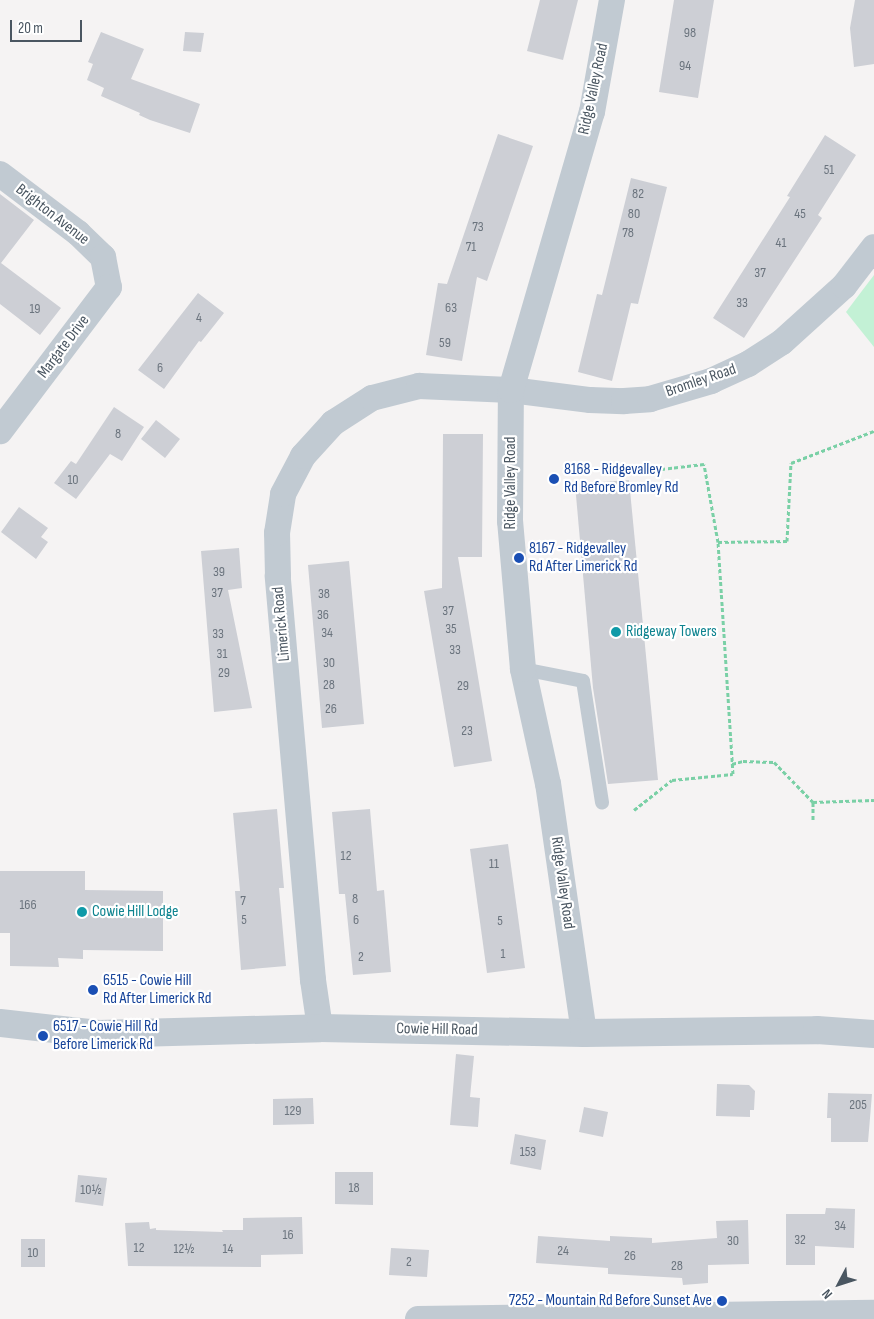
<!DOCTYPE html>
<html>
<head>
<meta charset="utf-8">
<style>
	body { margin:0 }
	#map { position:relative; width:874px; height:1319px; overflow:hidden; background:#f5f3f3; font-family:"Sofia Sans Condensed",sans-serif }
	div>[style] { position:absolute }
	.green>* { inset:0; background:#c3f1d5 }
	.building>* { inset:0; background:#cdcfd5 }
	.path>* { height:3px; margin-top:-1.5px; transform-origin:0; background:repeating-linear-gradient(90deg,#7ad0a6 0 4px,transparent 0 6.5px) }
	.service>* { height:14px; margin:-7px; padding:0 7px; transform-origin:7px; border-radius:7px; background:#c1cad2 }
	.minor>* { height:26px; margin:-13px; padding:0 13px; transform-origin:13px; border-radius:13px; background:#c1cad2 }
	.tertiary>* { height:28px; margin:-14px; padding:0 14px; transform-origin:14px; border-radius:14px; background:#c1cad2 }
	.dots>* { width:14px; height:14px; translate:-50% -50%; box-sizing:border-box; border:2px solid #fff; border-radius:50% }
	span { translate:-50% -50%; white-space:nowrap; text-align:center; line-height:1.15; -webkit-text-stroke:4.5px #fff; paint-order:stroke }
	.number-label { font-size:14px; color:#6b747e }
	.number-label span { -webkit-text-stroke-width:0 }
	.street-label { font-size:16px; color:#4a5661 }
	.transit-label { font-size:16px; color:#164399 }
	.left { translate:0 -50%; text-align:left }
	.right { translate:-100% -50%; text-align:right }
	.culture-label { font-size:16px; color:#0d838f }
	.north { position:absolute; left:814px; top:1259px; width:50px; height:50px; -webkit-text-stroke:4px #fff; paint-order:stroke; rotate:230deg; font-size:14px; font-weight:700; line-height:20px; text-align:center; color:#4a5661 }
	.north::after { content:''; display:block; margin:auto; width:18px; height:22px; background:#4a5661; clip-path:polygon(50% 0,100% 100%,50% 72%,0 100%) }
	.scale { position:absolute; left:10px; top:20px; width:72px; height:22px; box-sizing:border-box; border:2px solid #4a5661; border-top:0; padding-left:6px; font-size:15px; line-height:18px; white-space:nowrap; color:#4a5661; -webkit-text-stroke:4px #fff; paint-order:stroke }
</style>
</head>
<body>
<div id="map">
	<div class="green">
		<div style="clip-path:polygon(874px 275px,874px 347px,846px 312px)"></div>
	</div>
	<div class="building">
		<div style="clip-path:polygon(540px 0,578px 0,563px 60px,527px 51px)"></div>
		<div style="clip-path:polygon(674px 0,714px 0,698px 98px,659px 92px)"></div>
		<div style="clip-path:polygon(855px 0,874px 0,874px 64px,854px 67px,850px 28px)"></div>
		<div style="clip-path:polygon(101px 32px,144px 49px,131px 79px,200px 104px,190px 133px,150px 120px,139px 115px,140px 113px,101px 96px,104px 88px,87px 80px,93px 64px,88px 62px)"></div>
		<div style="clip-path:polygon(185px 32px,204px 33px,201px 52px,183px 51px)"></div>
		<div style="clip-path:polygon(498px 134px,533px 146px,487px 281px,477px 277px,462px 361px,426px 355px,438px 283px,447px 284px)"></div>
		<div style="clip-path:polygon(825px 135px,856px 155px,818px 215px,822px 218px,744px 338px,713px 318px,790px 197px,787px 196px)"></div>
		<div style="clip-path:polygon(631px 178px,667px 187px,638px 304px,631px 303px,612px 381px,578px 372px,597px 294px,602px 295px)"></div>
		<div style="clip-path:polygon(0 194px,34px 220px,1px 263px,61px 308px,40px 335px,0 304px)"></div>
		<div style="clip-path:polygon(198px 293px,224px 313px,201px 342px,199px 341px,164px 389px,138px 370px)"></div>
		<div style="clip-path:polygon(114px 407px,144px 427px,122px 461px,110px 454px,76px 499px,54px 483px,71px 461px,76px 464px)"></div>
		<div style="clip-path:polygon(156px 420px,180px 439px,165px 458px,141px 439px)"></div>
		<div style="clip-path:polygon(443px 434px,483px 434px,482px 557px,458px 557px,492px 761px,454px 767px,424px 591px,442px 588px)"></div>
		<div style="clip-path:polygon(629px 480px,658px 780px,608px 784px,593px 688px,575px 484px)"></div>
		<div style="clip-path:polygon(19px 507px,48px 528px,41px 537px,48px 542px,36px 559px,1px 532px)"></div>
		<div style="clip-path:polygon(239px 548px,242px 588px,228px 590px,252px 708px,214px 712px,201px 551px)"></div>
		<div style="clip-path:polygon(349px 561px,364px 724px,322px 728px,308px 565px)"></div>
		<div style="clip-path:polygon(277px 809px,284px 888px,279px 888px,286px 966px,241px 970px,235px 891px,240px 891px,233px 813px)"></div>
		<div style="clip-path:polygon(370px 809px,377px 891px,384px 890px,391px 972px,353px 975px,345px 894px,339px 894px,332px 812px)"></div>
		<div style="clip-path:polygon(508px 844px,525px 968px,487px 973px,470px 849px)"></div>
		<div style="clip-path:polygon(0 871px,85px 871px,85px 890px,163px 891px,163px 951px,83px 950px,83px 959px,58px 958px,59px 967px,10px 966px,10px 933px,0 933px)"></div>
		<div style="clip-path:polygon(456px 1054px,474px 1056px,470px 1097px,480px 1098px,478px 1127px,450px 1125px)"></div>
		<div style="clip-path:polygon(717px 1084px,749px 1085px,755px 1091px,754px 1110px,750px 1110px,750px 1117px,716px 1116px)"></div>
		<div style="clip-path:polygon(828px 1093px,872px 1094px,868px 1142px,831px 1142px,831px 1118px,827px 1118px)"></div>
		<div style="clip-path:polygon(313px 1098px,314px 1124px,273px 1125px,273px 1099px)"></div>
		<div style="clip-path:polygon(584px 1107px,608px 1112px,603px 1137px,579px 1132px)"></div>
		<div style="clip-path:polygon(515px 1134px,546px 1140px,541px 1170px,510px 1164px)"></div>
		<div style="clip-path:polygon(335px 1172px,373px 1172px,373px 1205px,335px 1204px)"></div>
		<div style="clip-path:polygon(78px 1175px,107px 1178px,103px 1206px,75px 1202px)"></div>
		<div style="clip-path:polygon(826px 1208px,855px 1209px,854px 1248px,815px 1246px,815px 1265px,786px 1265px,786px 1214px,825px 1214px)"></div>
		<div style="clip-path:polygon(302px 1217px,303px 1254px,261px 1255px,261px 1267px,128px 1266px,125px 1223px,149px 1222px,150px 1229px,156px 1228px,156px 1230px,223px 1232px,222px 1230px,243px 1230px,243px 1218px)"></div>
		<div style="clip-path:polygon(748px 1220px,749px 1264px,708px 1265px,708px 1283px,683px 1285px,682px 1278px,608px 1274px,608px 1268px,536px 1263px,538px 1236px,610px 1241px,610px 1236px,652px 1238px,652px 1243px,717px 1238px,716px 1221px)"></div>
		<div style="clip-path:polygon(21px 1239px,45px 1239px,45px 1267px,21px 1267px)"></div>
		<div style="clip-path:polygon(391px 1248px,429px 1250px,427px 1277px,389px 1275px)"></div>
	</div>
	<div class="path">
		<div style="left:718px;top:542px;width:69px;rotate:-0.8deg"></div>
		<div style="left:787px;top:541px;width:78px;rotate:-87.1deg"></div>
		<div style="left:791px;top:463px;width:89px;rotate:-21.1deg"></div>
		<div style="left:732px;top:764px;width:11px;rotate:-15deg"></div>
		<div style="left:743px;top:761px;width:31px;rotate:2deg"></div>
		<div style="left:774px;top:762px;width:56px;rotate:45.7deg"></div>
		<div style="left:813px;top:802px;width:19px;rotate:90deg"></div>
		<div style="left:813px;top:802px;width:61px;rotate:-1.9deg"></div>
		<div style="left:634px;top:810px;width:48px;rotate:-38.3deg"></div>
		<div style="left:672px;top:780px;width:61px;rotate:-5.6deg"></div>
		<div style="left:733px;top:774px;width:232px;rotate:-93.7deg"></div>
		<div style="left:718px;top:542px;width:79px;rotate:-100.2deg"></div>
		<div style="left:704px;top:464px;width:60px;rotate:173.3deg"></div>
	</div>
	<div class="service">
		<div style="left:523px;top:669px;width:61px;rotate:11.3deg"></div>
		<div style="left:583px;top:681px;width:123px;rotate:81.1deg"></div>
	</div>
	<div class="minor">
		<div style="left:0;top:174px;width:98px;rotate:37.1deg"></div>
		<div style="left:78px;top:233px;width:35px;rotate:44deg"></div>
		<div style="left:103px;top:257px;width:31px;rotate:79deg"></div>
		<div style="left:109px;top:287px;width:181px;rotate:127.1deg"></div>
		<div style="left:320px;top:1028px;width:49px;rotate:-98.3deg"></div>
		<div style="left:313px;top:980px;width:406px;rotate:-95deg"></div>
		<div style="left:278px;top:576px;width:43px;rotate:-91.3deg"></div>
		<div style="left:277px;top:533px;width:39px;rotate:-81deg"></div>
		<div style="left:283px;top:494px;width:43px;rotate:-62.2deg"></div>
		<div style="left:303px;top:456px;width:45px;rotate:-47.7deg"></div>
		<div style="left:333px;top:423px;width:46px;rotate:-32.7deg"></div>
		<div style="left:372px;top:398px;width:49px;rotate:-14.3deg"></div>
		<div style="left:419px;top:386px;width:92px;rotate:2.5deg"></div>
		<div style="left:511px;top:390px;width:80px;rotate:7.2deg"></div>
		<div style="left:590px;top:400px;width:34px;rotate:2deg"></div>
		<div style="left:624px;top:401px;width:26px;rotate:-4deg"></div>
		<div style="left:650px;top:399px;width:64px;rotate:-16.4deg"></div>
		<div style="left:711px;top:381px;width:41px;rotate:-24.7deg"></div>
		<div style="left:748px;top:364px;width:40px;rotate:-32.9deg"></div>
		<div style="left:782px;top:342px;width:84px;rotate:-42.1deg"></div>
		<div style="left:844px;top:286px;width:49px;rotate:-52.4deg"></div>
		<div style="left:584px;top:1033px;width:252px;rotate:-98.2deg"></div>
		<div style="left:548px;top:784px;width:118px;rotate:-102.3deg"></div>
		<div style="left:523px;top:669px;width:149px;rotate:-95deg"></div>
		<div style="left:510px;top:521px;width:131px;rotate:-89.6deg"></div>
		<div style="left:511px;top:390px;width:290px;rotate:-73.8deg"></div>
		<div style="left:592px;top:112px;width:114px;rotate:-79.9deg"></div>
		<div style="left:418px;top:1319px;width:456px;rotate:-0.8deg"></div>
	</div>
	<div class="tertiary">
		<div style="left:0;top:1023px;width:99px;rotate:6.4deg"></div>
		<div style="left:98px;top:1034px;width:222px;rotate:-1.5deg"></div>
		<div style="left:320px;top:1028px;width:264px;rotate:1.1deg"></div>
		<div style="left:584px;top:1033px;width:233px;rotate:-0.7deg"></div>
		<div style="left:817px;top:1030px;width:57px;rotate:4deg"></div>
	</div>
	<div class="dots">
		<div style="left:554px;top:479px;background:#1a4fb4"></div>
		<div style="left:519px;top:558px;background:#1a4fb4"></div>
		<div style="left:616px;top:632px;background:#0f9aa8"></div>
		<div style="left:82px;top:912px;background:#0f9aa8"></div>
		<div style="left:93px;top:990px;background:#1a4fb4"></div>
		<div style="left:43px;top:1036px;background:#1a4fb4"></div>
		<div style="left:722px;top:1301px;background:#1a4fb4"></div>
	</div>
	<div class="number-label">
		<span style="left:690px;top:33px">98</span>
		<span style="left:685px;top:66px">94</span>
		<span style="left:829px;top:170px">51</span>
		<span style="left:638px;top:194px">82</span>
		<span style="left:634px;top:214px">80</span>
		<span style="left:800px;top:214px">45</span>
		<span style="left:478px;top:227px">73</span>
		<span style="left:628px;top:233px">78</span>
		<span style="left:781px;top:243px">41</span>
		<span style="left:471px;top:247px">71</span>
		<span style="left:760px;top:273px">37</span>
		<span style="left:742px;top:303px">33</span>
		<span style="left:451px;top:308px">63</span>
		<span style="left:35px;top:309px">19</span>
		<span style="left:199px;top:318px">4</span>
		<span style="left:445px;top:343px">59</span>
		<span style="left:160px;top:368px">6</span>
		<span style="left:118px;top:434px">8</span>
		<span style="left:73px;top:480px">10</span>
		<span style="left:219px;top:572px">39</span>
		<span style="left:217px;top:593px">37</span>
		<span style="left:324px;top:594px">38</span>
		<span style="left:448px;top:611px">37</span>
		<span style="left:323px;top:615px">36</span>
		<span style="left:451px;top:629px">35</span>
		<span style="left:327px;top:633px">34</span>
		<span style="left:218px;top:634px">33</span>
		<span style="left:455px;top:650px">33</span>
		<span style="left:222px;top:654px">31</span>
		<span style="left:329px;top:663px">30</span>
		<span style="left:224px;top:673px">29</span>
		<span style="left:329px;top:685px">28</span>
		<span style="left:463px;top:686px">29</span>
		<span style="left:331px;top:709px">26</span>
		<span style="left:467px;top:731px">23</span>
		<span style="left:346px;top:856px">12</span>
		<span style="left:494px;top:864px">11</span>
		<span style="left:355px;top:899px">8</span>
		<span style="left:243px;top:901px">7</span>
		<span style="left:28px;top:905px">166</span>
		<span style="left:244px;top:920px">5</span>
		<span style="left:356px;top:920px">6</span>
		<span style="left:500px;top:921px">5</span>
		<span style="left:503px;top:954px">1</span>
		<span style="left:361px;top:957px">2</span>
		<span style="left:858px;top:1105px">205</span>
		<span style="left:293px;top:1111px">129</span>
		<span style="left:528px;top:1152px">153</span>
		<span style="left:354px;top:1188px">18</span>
		<span style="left:91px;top:1190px">10½</span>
		<span style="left:840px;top:1226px">34</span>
		<span style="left:288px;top:1235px">16</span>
		<span style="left:800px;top:1240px">32</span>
		<span style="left:733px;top:1241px">30</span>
		<span style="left:139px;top:1248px">12</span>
		<span style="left:184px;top:1249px">12½</span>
		<span style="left:228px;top:1249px">14</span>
		<span style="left:563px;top:1251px">24</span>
		<span style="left:33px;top:1253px">10</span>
		<span style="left:630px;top:1256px">26</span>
		<span style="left:409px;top:1262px">2</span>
		<span style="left:677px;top:1266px">28</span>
	</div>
	<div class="street-label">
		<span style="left:594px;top:89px;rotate:-78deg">Ridge Valley Road</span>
		<span style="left:52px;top:215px;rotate:38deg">Brighton Avenue</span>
		<span style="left:64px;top:347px;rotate:-53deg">Margate Drive</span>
		<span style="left:701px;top:381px;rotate:-19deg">Bromley Road</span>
		<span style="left:511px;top:483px;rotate:-90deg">Ridge Valley Road</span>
		<span style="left:282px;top:624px;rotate:-95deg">Limerick Road</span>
		<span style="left:562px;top:883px;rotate:82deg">Ridge Valley Road</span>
		<span style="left:437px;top:1030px;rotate:1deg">Cowie Hill Road</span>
	</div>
	<div class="transit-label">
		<span class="left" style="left:564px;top:479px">8168 - Ridgevalley<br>Rd Before Bromley Rd</span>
		<span class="left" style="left:529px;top:558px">8167 - Ridgevalley<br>Rd After Limerick Rd</span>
		<span class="left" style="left:103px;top:990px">6515 - Cowie Hill<br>Rd After Limerick Rd</span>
		<span class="left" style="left:53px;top:1036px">6517 - Cowie Hill Rd<br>Before Limerick Rd</span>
		<span class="right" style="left:712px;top:1301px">7252 - Mountain Rd Before Sunset Ave</span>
	</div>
	<div class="culture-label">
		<span class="left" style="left:626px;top:632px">Ridgeway Towers</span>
		<span class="left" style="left:92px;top:912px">Cowie Hill Lodge</span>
	</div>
	<div class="north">N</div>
	<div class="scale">20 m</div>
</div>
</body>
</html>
